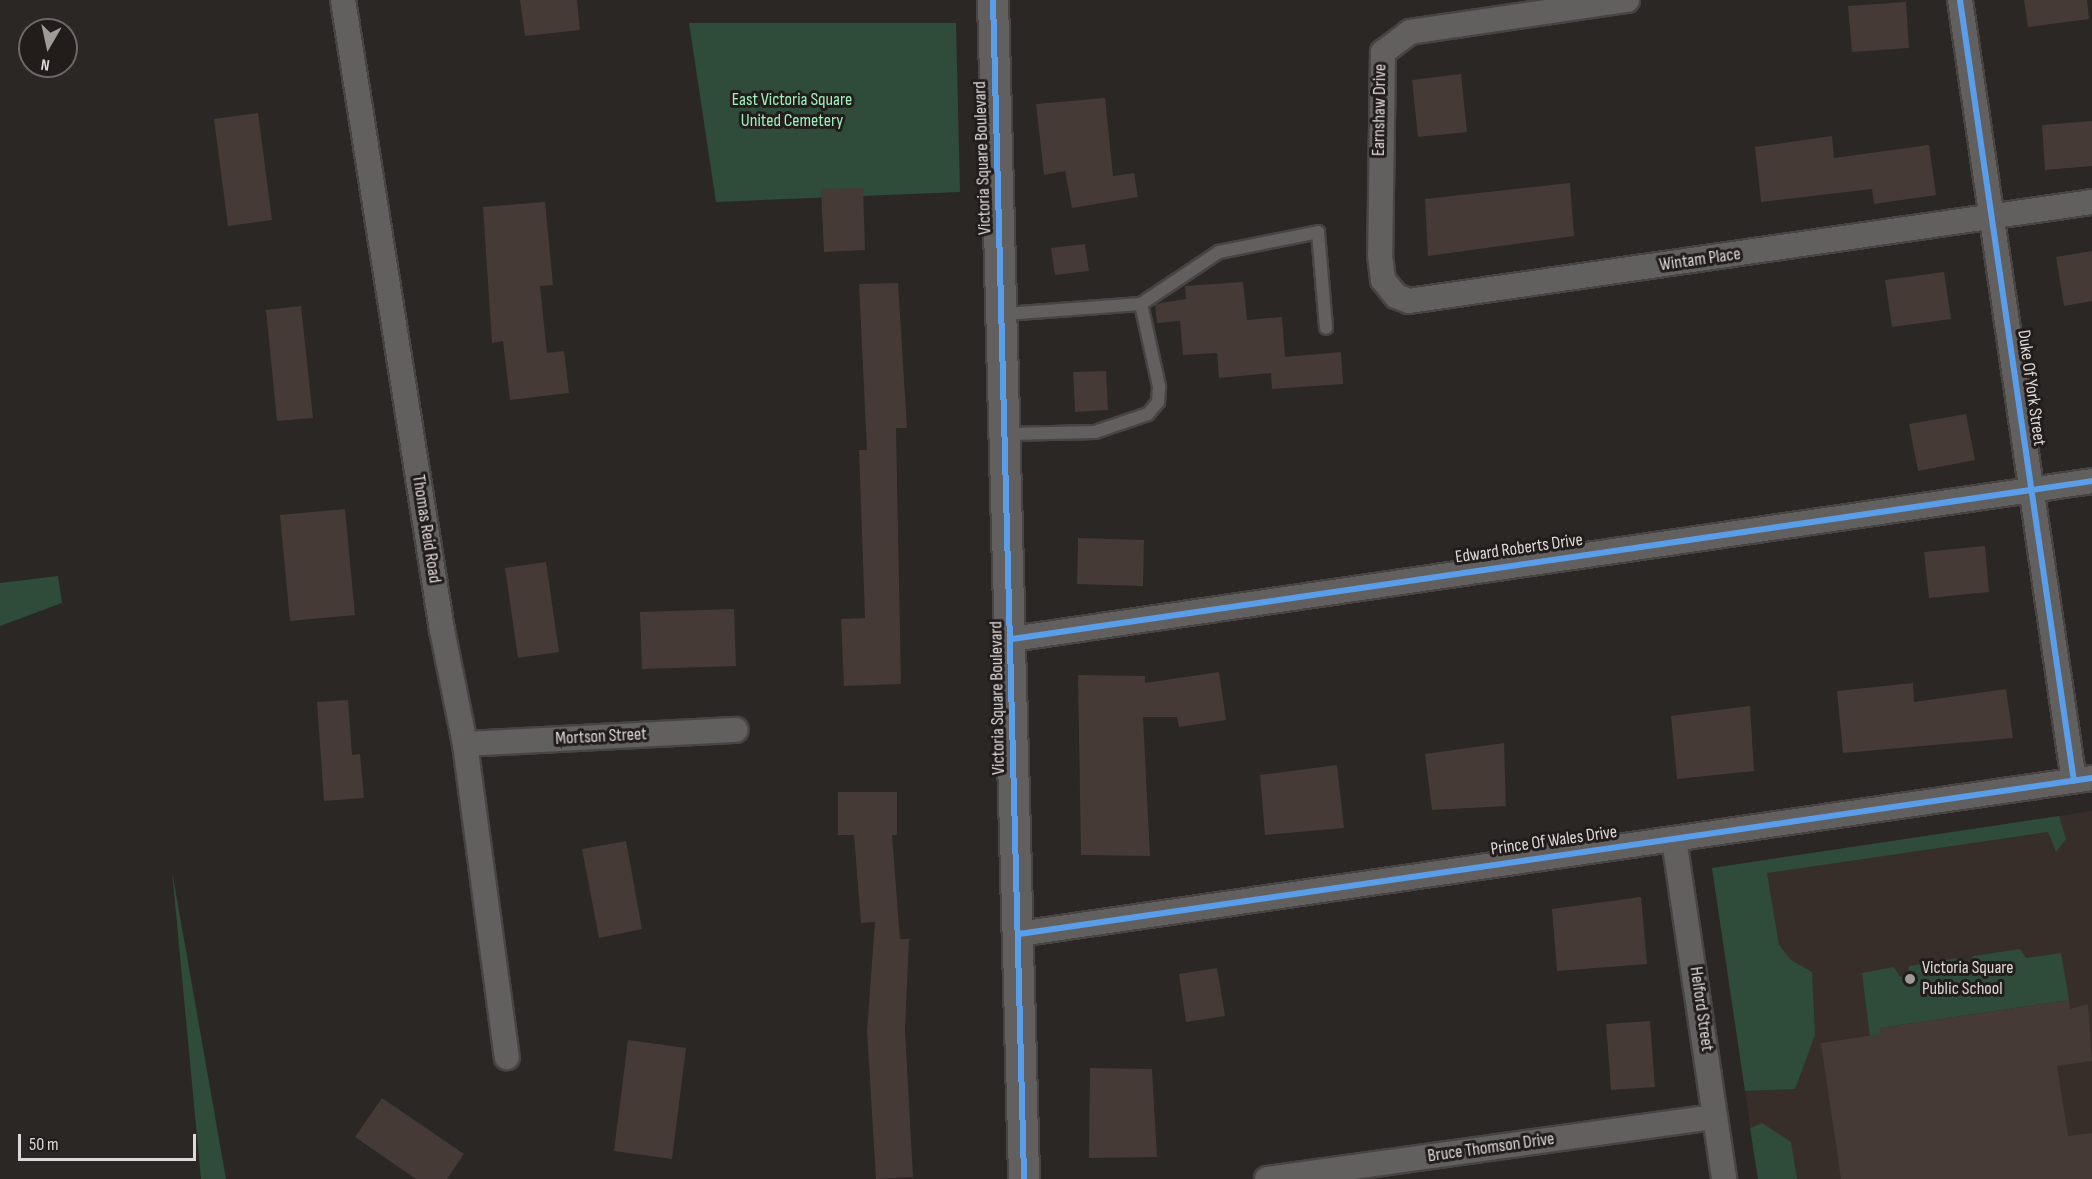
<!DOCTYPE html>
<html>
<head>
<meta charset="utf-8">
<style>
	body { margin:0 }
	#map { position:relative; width:2092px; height:1179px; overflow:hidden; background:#2a2725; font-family:"Sofia Sans Condensed",sans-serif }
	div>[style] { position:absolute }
	.built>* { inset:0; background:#372e2a }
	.green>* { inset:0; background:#2f4b3a }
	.building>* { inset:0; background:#453a36 }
	.roads { filter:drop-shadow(2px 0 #474443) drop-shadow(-2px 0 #474443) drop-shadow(0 2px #474443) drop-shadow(0 -2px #474443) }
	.service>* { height:12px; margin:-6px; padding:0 6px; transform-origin:6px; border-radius:6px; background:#62605f }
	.minor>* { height:24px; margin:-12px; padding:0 12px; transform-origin:12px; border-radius:12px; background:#62605f }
	.tertiary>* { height:30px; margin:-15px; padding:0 15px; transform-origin:15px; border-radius:15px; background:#62605f }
	.cycleway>* { height:6px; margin:-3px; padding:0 3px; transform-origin:3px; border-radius:3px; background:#5a9eea }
	.dots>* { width:16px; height:16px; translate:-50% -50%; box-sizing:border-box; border:3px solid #221d1b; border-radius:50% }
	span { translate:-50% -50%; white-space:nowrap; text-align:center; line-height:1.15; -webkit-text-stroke:6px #221d1b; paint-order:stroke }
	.park-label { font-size:18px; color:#9ef0be }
	.street-label { font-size:18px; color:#ddd9d8 }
	.poi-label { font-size:18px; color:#ddd9d8 }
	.left { translate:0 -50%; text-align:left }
	.north { position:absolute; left:18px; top:18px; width:60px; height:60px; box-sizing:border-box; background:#221d1b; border:2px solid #6d6867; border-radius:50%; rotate:189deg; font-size:16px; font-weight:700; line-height:24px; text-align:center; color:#ddd9d8 }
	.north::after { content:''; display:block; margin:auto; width:21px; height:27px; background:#9e9b99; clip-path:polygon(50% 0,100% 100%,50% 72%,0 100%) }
	.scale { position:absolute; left:18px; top:1134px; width:178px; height:27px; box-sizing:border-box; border:3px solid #ddd9d8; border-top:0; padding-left:8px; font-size:18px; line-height:21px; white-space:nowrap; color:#ddd9d8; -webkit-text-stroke:4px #221d1b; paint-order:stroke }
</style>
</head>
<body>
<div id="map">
	<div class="built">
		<div style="clip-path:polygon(2092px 811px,2092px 1179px,1758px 1179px,1712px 868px)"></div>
	</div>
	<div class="green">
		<div style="clip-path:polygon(689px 23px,956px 23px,960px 192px,716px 202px)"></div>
		<div style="clip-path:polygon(58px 576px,62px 603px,0 626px,0 583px)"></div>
		<div style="clip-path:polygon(2059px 816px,2066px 839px,2056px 852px,2048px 832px,1767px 873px,1779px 945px,1791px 960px,1812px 972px,1815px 1035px,1795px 1089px,1745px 1091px,1712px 868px)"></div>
		<div style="clip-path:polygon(172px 871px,226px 1179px,201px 1179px)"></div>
		<div style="clip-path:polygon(2020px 949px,2026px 958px,2061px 953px,2069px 1000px,1880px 1028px,1881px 1035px,1870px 1037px,1862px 973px,1894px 967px,1900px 977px,1908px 975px,1909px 966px,1958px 958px,1963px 968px,1970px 967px,1973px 956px)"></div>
		<div style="clip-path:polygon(1762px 1123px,1791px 1142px,1797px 1179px,1758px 1179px,1750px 1128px)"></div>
	</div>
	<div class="building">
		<div style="clip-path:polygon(520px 0,577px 0,580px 30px,525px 36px)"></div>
		<div style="clip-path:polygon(2024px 0,2087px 0,2089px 19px,2028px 27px)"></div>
		<div style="clip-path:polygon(1906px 2px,1909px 48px,1852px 52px,1848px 6px)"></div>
		<div style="clip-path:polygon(1461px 74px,1467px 132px,1418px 137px,1412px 80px)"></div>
		<div style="clip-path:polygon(1105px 98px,1113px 176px,1134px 173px,1138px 197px,1072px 208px,1065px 171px,1044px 175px,1036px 104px)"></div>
		<div style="clip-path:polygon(258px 113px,272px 220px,228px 226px,214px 119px)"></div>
		<div style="clip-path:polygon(2092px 121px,2092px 166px,2045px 170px,2042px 125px)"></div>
		<div style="clip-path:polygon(1832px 136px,1834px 158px,1929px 145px,1936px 195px,1874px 204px,1872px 189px,1761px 202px,1755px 147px)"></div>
		<div style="clip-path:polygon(1570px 183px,1574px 236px,1428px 256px,1425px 199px)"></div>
		<div style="clip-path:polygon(863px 188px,865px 250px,824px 252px,821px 189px)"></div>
		<div style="clip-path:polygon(545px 202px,553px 285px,540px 286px,547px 353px,564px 351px,569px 393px,510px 400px,503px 341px,492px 343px,483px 207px)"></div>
		<div style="clip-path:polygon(1085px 244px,1089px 271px,1055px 275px,1051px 248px)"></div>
		<div style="clip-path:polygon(2092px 251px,2092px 301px,2064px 306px,2056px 257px)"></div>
		<div style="clip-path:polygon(1944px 272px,1951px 319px,1892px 327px,1885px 280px)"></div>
		<div style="clip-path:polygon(1243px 282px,1247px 320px,1282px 317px,1285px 357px,1341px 352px,1343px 384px,1272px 389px,1271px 373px,1219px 378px,1217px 353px,1183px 355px,1180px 321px,1157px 323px,1155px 304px,1186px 299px,1185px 286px)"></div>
		<div style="clip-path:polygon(898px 283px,907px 428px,896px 428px,901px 684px,844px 686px,841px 619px,865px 618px,859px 450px,867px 450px,859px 284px)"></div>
		<div style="clip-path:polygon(301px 306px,313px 418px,277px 421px,266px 310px)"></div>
		<div style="clip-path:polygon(1106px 371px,1108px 410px,1075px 412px,1073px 372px)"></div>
		<div style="clip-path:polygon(1966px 414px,1975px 460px,1918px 471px,1909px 424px)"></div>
		<div style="clip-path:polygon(345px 509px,355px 615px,290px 621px,280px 515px)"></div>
		<div style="clip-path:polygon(1078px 538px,1144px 540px,1143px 586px,1077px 584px)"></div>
		<div style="clip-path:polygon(1985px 546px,1989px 592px,1929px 598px,1924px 552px)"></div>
		<div style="clip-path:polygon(546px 562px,559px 652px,518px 658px,505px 568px)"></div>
		<div style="clip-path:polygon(734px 609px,736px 666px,642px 669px,640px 612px)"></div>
		<div style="clip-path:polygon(1219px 672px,1226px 720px,1179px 727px,1177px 717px,1143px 717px,1150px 856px,1081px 855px,1078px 675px,1145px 676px,1145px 683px)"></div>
		<div style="clip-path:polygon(1913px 683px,1914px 702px,2006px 689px,2013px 738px,1843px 753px,1837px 691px)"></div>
		<div style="clip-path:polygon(348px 700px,352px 755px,360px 754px,364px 798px,324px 801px,317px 702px)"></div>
		<div style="clip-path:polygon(1750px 706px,1754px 771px,1677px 779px,1671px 716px)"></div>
		<div style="clip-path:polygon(1504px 743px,1506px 806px,1432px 810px,1425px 754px)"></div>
		<div style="clip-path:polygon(1337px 765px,1344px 828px,1265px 835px,1260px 775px)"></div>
		<div style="clip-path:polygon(838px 792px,897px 792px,897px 835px,892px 835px,900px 939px,909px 939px,905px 1030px,913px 1177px,876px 1179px,867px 1031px,875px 922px,861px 923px,854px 835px,838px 835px)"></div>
		<div style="clip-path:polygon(626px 841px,642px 929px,599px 938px,582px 849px)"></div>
		<div style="clip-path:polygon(1641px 897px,1647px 964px,1557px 971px,1552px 909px)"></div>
		<div style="clip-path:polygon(1217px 968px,1225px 1016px,1186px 1022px,1179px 974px)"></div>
		<div style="clip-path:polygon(2069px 1000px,2070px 1009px,2088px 1004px,2092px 1061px,2057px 1066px,2068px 1136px,2092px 1133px,2092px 1179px,1841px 1179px,1821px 1043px,1881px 1034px,1880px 1028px)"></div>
		<div style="clip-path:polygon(1650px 1021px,1655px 1087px,1611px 1090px,1606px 1024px)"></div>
		<div style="clip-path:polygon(628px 1040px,686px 1048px,672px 1159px,614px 1151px)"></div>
		<div style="clip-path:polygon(1090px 1068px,1152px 1069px,1157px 1157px,1089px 1158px)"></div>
		<div style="clip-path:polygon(382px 1098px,464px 1154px,447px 1179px,416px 1179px,355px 1137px)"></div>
	</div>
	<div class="roads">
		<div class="service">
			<div style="left:1005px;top:314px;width:136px;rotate:-4.2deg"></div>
			<div style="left:1141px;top:304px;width:94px;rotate:-33.7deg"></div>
			<div style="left:1219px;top:252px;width:101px;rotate:-11.4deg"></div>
			<div style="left:1318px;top:232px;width:96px;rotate:85.2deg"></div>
			<div style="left:1008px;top:434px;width:87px;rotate:-1.3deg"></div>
			<div style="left:1095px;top:432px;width:56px;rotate:-18.8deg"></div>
			<div style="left:1148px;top:414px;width:16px;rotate:-50deg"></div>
			<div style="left:1158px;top:402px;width:16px;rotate:-86deg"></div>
			<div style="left:1159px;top:386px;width:84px;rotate:-102.4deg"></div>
		</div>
		<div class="minor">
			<div style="left:343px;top:0;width:638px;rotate:81.07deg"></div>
			<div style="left:442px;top:630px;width:116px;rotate:78.6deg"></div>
			<div style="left:465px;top:744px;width:316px;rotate:82.4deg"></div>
			<div style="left:1627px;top:0;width:219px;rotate:171.6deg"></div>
			<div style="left:1410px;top:32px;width:34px;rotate:143deg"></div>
			<div style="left:1383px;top:52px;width:203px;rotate:90.8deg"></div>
			<div style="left:1380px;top:255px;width:25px;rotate:83deg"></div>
			<div style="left:1383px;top:280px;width:21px;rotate:51deg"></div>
			<div style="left:1396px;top:296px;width:14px;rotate:21deg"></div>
			<div style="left:1409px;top:301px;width:690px;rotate:-8.25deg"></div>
			<div style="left:1960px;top:0;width:789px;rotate:81.7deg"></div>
			<div style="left:1012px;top:639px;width:1091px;rotate:-8.32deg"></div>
			<div style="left:465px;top:744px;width:271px;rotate:-3deg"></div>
			<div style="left:1674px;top:839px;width:344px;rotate:81.6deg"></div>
			<div style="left:1019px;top:934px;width:1084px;rotate:-8.27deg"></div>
			<div style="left:1267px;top:1179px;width:452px;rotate:-7.9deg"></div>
		</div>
		<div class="tertiary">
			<div style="left:993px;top:0;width:1179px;rotate:88.49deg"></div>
		</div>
	</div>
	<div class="cycleway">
		<div style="left:993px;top:0;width:1179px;rotate:88.49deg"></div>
		<div style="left:1960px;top:0;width:789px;rotate:81.7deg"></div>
		<div style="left:1012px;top:639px;width:1091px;rotate:-8.32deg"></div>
		<div style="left:1019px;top:934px;width:1084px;rotate:-8.27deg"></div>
	</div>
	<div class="dots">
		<div style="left:1910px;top:979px;background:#9e9b99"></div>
	</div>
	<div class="park-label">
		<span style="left:792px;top:111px">East Victoria Square<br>United Cemetery</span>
	</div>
	<div class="street-label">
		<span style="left:1380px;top:110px;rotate:-89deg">Earnshaw Drive</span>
		<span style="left:983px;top:158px;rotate:-92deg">Victoria Square Boulevard</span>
		<span style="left:1700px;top:260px;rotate:-8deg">Wintam Place</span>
		<span style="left:2031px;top:388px;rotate:82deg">Duke Of York Street</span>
		<span style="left:426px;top:529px;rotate:81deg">Thomas Reid Road</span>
		<span style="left:1519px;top:549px;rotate:-8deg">Edward Roberts Drive</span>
		<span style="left:998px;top:698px;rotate:-91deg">Victoria Square Boulevard</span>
		<span style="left:601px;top:737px;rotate:-3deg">Mortson Street</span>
		<span style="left:1554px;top:841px;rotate:-8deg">Prince Of Wales Drive</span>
		<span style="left:1701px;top:1009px;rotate:82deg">Helford Street</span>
		<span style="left:1491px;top:1148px;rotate:-8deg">Bruce Thomson Drive</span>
	</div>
	<div class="poi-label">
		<span class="left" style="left:1922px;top:979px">Victoria Square<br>Public School</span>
	</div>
	<div class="north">N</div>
	<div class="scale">50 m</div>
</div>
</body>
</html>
